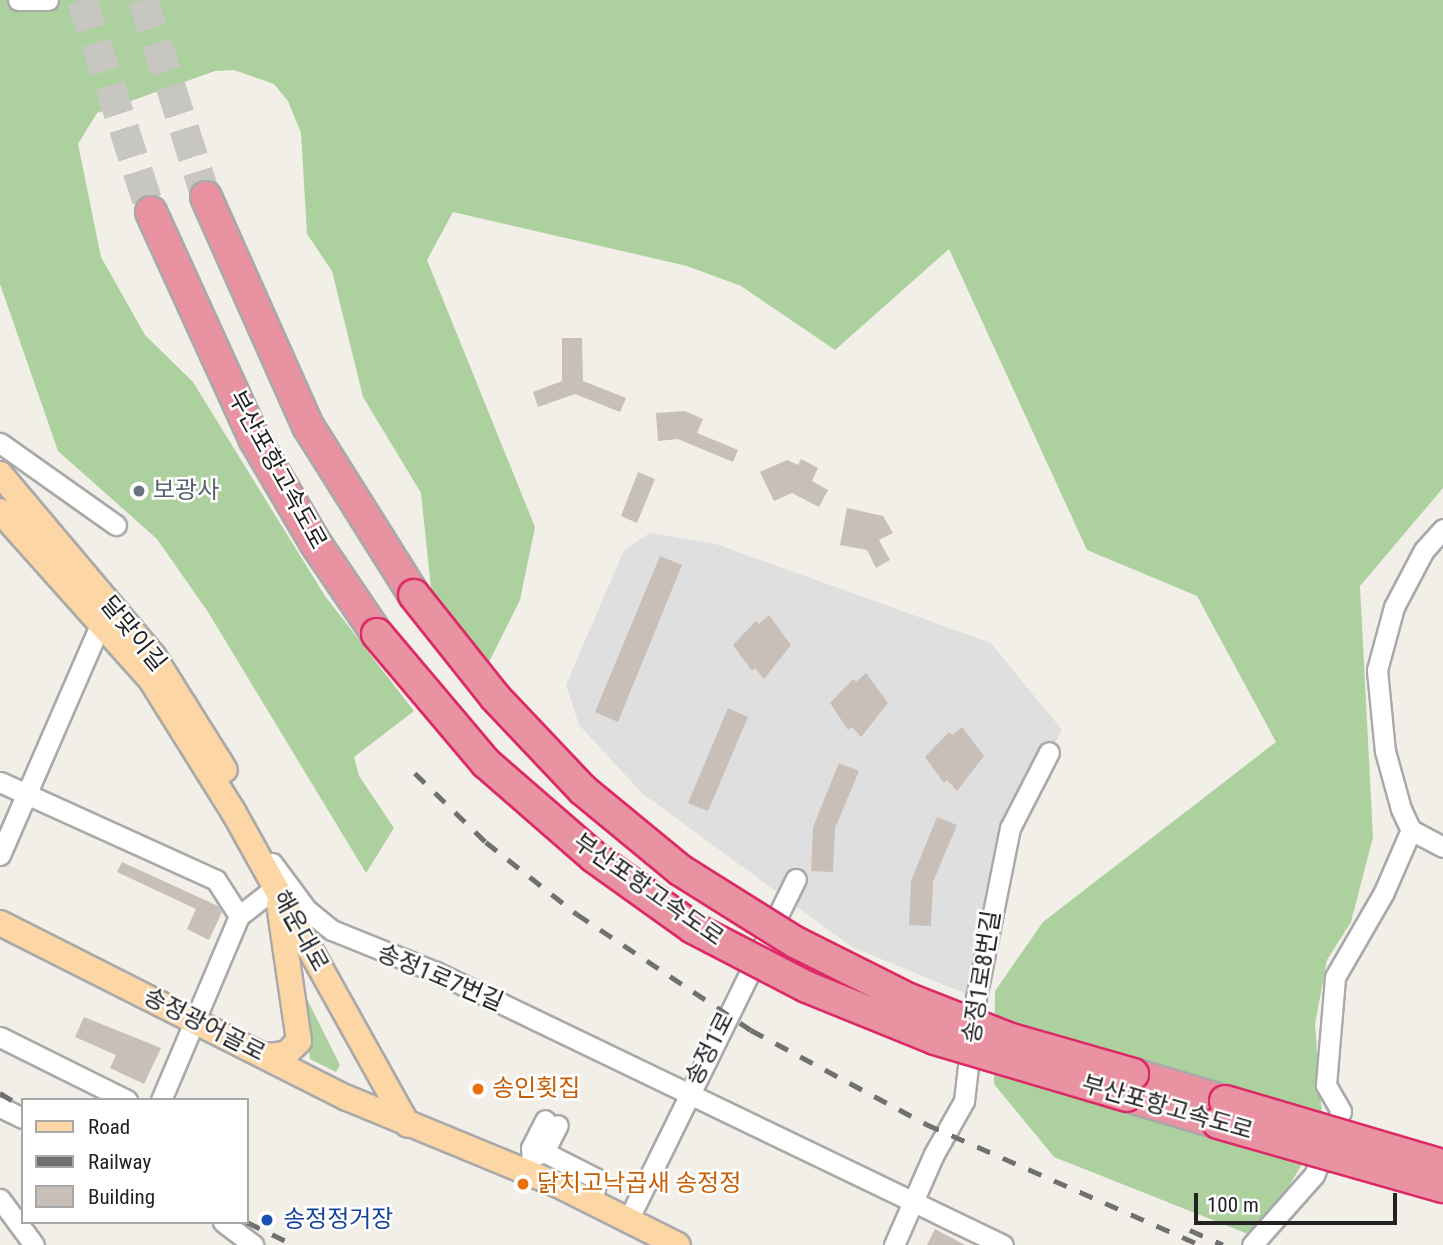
<!DOCTYPE html>
<html>
<head>
<meta charset="utf-8">
<style>
	body { margin:0 }
	#map { position:relative; width:1443px; height:1245px; overflow:hidden; background:#f2efe9; font-family:"Roboto Condensed","Noto Sans KR",sans-serif }
	div>[style] { position:absolute }
	.residential>* { inset:0; background:#e0dfdf }
	.forest>* { inset:0; background:#add19e }
	.building>* { inset:0; background:#c7bfb8 }
	.highway-tunnel>* { height:30px; margin-top:-15px; transform-origin:0; background:repeating-linear-gradient(90deg,#c8c6c1 0 30px,transparent 0 45px) }
	.roads { filter:drop-shadow(2px 0 #a9a9a9) drop-shadow(-2px 0 #a9a9a9) drop-shadow(0 2px #a9a9a9) drop-shadow(0 -2px #a9a9a9) }
	.minor>* { height:19px; margin:-9.5px; padding:0 9.5px; transform-origin:9.5px; border-radius:9.5px; background:#fff }
	.major>* { height:24px; margin:-12px; padding:0 12px; transform-origin:12px; border-radius:12px; background:#fcd6a4 }
	.highway>* { height:30px; margin:-15px; padding:0 15px; transform-origin:15px; border-radius:15px; background:#e892a2 }
	.rail>* { height:4.5px; margin-top:-2.25px; transform-origin:0; background:repeating-linear-gradient(90deg,#707070 0 14px,transparent 0 28px) }
	.bridges { filter:drop-shadow(2px 0 #dc2a67) drop-shadow(-2px 0 #dc2a67) drop-shadow(0 2px #dc2a67) drop-shadow(0 -2px #dc2a67) }
	.highway-bridge>* { height:30px; margin:-15px; padding:0 15px; transform-origin:15px; border-radius:15px; background:#e892a2 }
	.dots>* { width:19px; height:19px; translate:-50% -50%; box-sizing:border-box; border:4px solid #fff; border-radius:50% }
	span { translate:-50% -50%; white-space:nowrap; text-align:center; line-height:1.15; -webkit-text-stroke:5px #fff; paint-order:stroke }
	.street-label { font-size:24px; color:#222 }
	.worship-label { font-size:24px; color:#5b616d }
	.left { translate:0 -50%; text-align:left }
	.food-label { font-size:24px; color:#c56008 }
	.transit-label { font-size:24px; color:#164399 }
	.legend { position:absolute; left:21px; top:1098px; width:228px; height:126px; box-sizing:border-box; background:#fff; border:2px solid #a7a7a7; margin:0; padding:9px 12px; list-style:none; font-size:21px; color:#222 }
	.legend li { display:flex; align-items:center; gap:14px; height:35px }
	.legend b { width:35px; border:2px solid #a7a7a7 }
	.scale { position:absolute; left:1194px; top:1193px; width:203px; height:32px; box-sizing:border-box; border:4px solid #222; border-top:0; padding-left:9px; font-size:21px; line-height:24px; white-space:nowrap; color:#222; -webkit-text-stroke:5px #fff; paint-order:stroke }
</style>
</head>
<body>
<div id="map">
	<div class="residential">
		<div style="clip-path:polygon(650px 533px,716px 544px,991px 643px,1062px 730px,1010px 828px,976px 998px,852px 947px,643px 794px,579px 725px,566px 685px,624px 550px)"></div>
	</div>
	<div class="forest">
		<div style="clip-path:polygon(0 0,1443px 0,1443px 488px,1360px 586px,1373px 837px,1351px 922px,1327px 960px,1315px 1024px,1323px 1129px,1258px 1238px,1054px 1157px,994px 1084px,995px 991px,1043px 922px,1276px 742px,1197px 596px,1087px 550px,949px 249px,835px 350px,741px 286px,687px 266px,453px 212px,427px 260px,535px 527px,520px 600px,488px 664px,431px 588px,421px 493px,363px 397px,332px 271px,307px 234px,301px 133px,288px 101px,274px 84px,234px 70px,215px 71px,97px 113px,78px 144px,101px 257px,145px 335px,193px 382px,325px 596px,414px 711px,354px 757px,359px 776px,394px 828px,366px 873px,208px 612px,157px 539px,58px 451px,0 284px)"></div>
		<div style="clip-path:polygon(300px 985px,340px 1065px,336px 1072px,310px 1059px)"></div>
	</div>
	<div class="building">
		<div style="clip-path:polygon(562px 338px,582px 338px,583px 381px,626px 398px,620px 412px,575px 394px,538px 407px,533px 392px,562px 381px)"></div>
		<div style="clip-path:polygon(685px 411px,703px 419px,697px 433px,738px 450px,733px 462px,678px 439px,658px 441px,656px 413px)"></div>
		<div style="clip-path:polygon(801px 459px,818px 468px,812px 481px,828px 490px,819px 507px,792px 493px,774px 501px,760px 472px,787px 460px,798px 465px)"></div>
		<div style="clip-path:polygon(638px 472px,655px 479px,637px 523px,621px 516px)"></div>
		<div style="clip-path:polygon(847px 508px,883px 516px,893px 533px,879px 540px,890px 560px,876px 568px,867px 550px,840px 545px)"></div>
		<div style="clip-path:polygon(660px 556px,682px 565px,618px 722px,595px 712px)"></div>
		<div style="clip-path:polygon(769px 615px,791px 645px,764px 679px,755px 668px,752px 671px,733px 645px,756px 621px,759px 624px)"></div>
		<div style="clip-path:polygon(866px 673px,888px 703px,861px 737px,852px 727px,848px 730px,830px 703px,853px 679px,856px 682px)"></div>
		<div style="clip-path:polygon(728px 708px,748px 717px,708px 811px,688px 803px)"></div>
		<div style="clip-path:polygon(962px 727px,984px 756px,957px 791px,947px 780px,944px 783px,925px 757px,949px 732px,952px 735px)"></div>
		<div style="clip-path:polygon(839px 763px,859px 771px,835px 828px,833px 872px,811px 871px,813px 827px)"></div>
		<div style="clip-path:polygon(937px 817px,957px 825px,933px 882px,931px 926px,909px 925px,911px 881px)"></div>
		<div style="clip-path:polygon(122px 862px,218px 906px,222px 912px,209px 940px,187px 929px,196px 909px,117px 872px)"></div>
		<div style="clip-path:polygon(84px 1017px,161px 1048px,144px 1084px,110px 1068px,116px 1055px,75px 1037px)"></div>
		<div style="clip-path:polygon(935px 1229px,965px 1245px,927px 1245px)"></div>
	</div>
	<div class="highway-tunnel">
		<div style="left:82px;top:0;width:223px;rotate:72deg"></div>
		<div style="left:143px;top:0;width:207px;rotate:72.3deg"></div>
	</div>
	<div class="roads">
		<div class="minor">
			<div style="left:18px;top:0;width:30px"></div>
			<div style="left:0;top:443px;width:142px;rotate:35.3deg"></div>
			<div style="left:1443px;top:529px;width:28px;rotate:132deg"></div>
			<div style="left:1424px;top:550px;width:64px;rotate:117.8deg"></div>
			<div style="left:1394px;top:607px;width:65px;rotate:105.1deg"></div>
			<div style="left:1377px;top:670px;width:81px;rotate:84.4deg"></div>
			<div style="left:1385px;top:751px;width:60px;rotate:74.6deg"></div>
			<div style="left:1401px;top:809px;width:23px;rotate:65deg"></div>
			<div style="left:1411px;top:830px;width:36px;rotate:28deg"></div>
			<div style="left:0;top:782px;width:237px;rotate:24.4deg"></div>
			<div style="left:216px;top:880px;width:43px;rotate:57.4deg"></div>
			<div style="left:239px;top:916px;width:47px;rotate:-38.1deg"></div>
			<div style="left:0;top:855px;width:253px;rotate:-66.5deg"></div>
			<div style="left:272px;top:863px;width:59px;rotate:53.3deg"></div>
			<div style="left:307px;top:910px;width:32px;rotate:39deg"></div>
			<div style="left:332px;top:930px;width:112px;rotate:22deg"></div>
			<div style="left:436px;top:972px;width:629px;rotate:25.71deg"></div>
			<div style="left:0;top:1037px;width:142px;rotate:26.4deg"></div>
			<div style="left:161px;top:1100px;width:200px;rotate:-67deg"></div>
			<div style="left:0;top:1107px;width:25px;rotate:26deg"></div>
			<div style="left:544px;top:1152px;width:59px;rotate:27deg"></div>
			<div style="left:597px;top:1179px;width:24px;rotate:102deg"></div>
			<div style="left:532px;top:1157px;width:9px;rotate:-96deg"></div>
			<div style="left:531px;top:1148px;width:31px;rotate:-63deg"></div>
			<div style="left:525px;top:1172px;width:17px;rotate:-65deg"></div>
			<div style="left:532px;top:1157px;width:13px;rotate:-23deg"></div>
			<div style="left:544px;top:1152px;width:30px;rotate:-63deg"></div>
			<div style="left:0;top:1199px;width:57px;rotate:53.5deg"></div>
			<div style="left:628px;top:1220px;width:380px;rotate:-63.8deg"></div>
			<div style="left:223px;top:1222px;width:38px;rotate:37deg"></div>
			<div style="left:894px;top:1245px;width:99px;rotate:-66.3deg"></div>
			<div style="left:934px;top:1154px;width:61px;rotate:-60.5deg"></div>
			<div style="left:964px;top:1101px;width:104px;rotate:-83.4deg"></div>
			<div style="left:976px;top:998px;width:173px;rotate:-78.7deg"></div>
			<div style="left:1010px;top:828px;width:85px;rotate:-62.8deg"></div>
			<div style="left:1252px;top:1245px;width:94px;rotate:-48.5deg"></div>
			<div style="left:1314px;top:1175px;width:69px;rotate:-67.1deg"></div>
			<div style="left:1341px;top:1111px;width:30px;rotate:-120deg"></div>
			<div style="left:1326px;top:1085px;width:108px;rotate:-85.2deg"></div>
			<div style="left:1335px;top:977px;width:98px;rotate:-60deg"></div>
			<div style="left:1384px;top:892px;width:68px;rotate:-66.5deg"></div>
		</div>
		<div class="major">
			<div style="left:0;top:474px;width:239px;rotate:49.9deg"></div>
			<div style="left:154px;top:657px;width:133px;rotate:57.9deg"></div>
			<div style="left:0;top:511px;width:227px;rotate:48.2deg"></div>
			<div style="left:151px;top:680px;width:155px;rotate:58deg"></div>
			<div style="left:233px;top:811px;width:359px;rotate:60.9deg"></div>
			<div style="left:0;top:923px;width:389px;rotate:26.8deg"></div>
			<div style="left:347px;top:1098px;width:226px;rotate:22.4deg"></div>
			<div style="left:556px;top:1184px;width:136px;rotate:26.6deg"></div>
			<div style="left:266px;top:1056px;width:20px;rotate:-6deg"></div>
			<div style="left:286px;top:1054px;width:18px;rotate:-45deg"></div>
			<div style="left:299px;top:1041px;width:138px;rotate:-98.3deg"></div>
		</div>
		<div class="highway">
			<div style="left:206px;top:197px;width:251px;rotate:66deg"></div>
			<div style="left:308px;top:426px;width:199px;rotate:57.9deg"></div>
			<div style="left:151px;top:212px;width:251px;rotate:65.5deg"></div>
			<div style="left:255px;top:440px;width:121px;rotate:59.6deg"></div>
			<div style="left:316px;top:544px;width:109px;rotate:55.9deg"></div>
			<div style="left:1133px;top:1074px;width:96px;rotate:16.4deg"></div>
			<div style="left:1127px;top:1096px;width:95px;rotate:16.5deg"></div>
		</div>
	</div>
	<div class="rail">
		<div style="left:415px;top:773px;width:99px;rotate:44.2deg"></div>
		<div style="left:486px;top:842px;width:116px;rotate:38.4deg"></div>
		<div style="left:577px;top:914px;width:209px;rotate:33.7deg"></div>
		<div style="left:751px;top:1030px;width:199px;rotate:28.2deg"></div>
		<div style="left:926px;top:1124px;width:300px;rotate:23.8deg"></div>
		<div style="left:0;top:1093px;width:27px;rotate:31deg"></div>
		<div style="left:247px;top:1222px;width:52px;rotate:26.1deg"></div>
		<div style="left:1190px;top:1230px;width:36px;rotate:24deg"></div>
	</div>
	<div class="bridges">
		<div class="highway-bridge">
			<div style="left:414px;top:595px;width:130px;rotate:51.5deg"></div>
			<div style="left:495px;top:697px;width:128px;rotate:46.6deg"></div>
			<div style="left:583px;top:790px;width:126px;rotate:39.5deg"></div>
			<div style="left:680px;top:870px;width:136px;rotate:32.1deg"></div>
			<div style="left:795px;top:942px;width:127px;rotate:26.6deg"></div>
			<div style="left:909px;top:999px;width:110px;rotate:21.4deg"></div>
			<div style="left:1011px;top:1039px;width:127px;rotate:16deg"></div>
			<div style="left:377px;top:634px;width:169px;rotate:49.8deg"></div>
			<div style="left:486px;top:763px;width:143px;rotate:41deg"></div>
			<div style="left:594px;top:857px;width:122px;rotate:35.6deg"></div>
			<div style="left:693px;top:928px;width:128px;rotate:27.4deg"></div>
			<div style="left:807px;top:987px;width:138px;rotate:22.1deg"></div>
			<div style="left:935px;top:1039px;width:200px;rotate:16.5deg"></div>
			<div style="left:1225px;top:1101px;width:227px;rotate:16.4deg"></div>
			<div style="left:1218px;top:1123px;width:234px;rotate:15.9deg"></div>
		</div>
	</div>
	<div class="dots">
		<div style="left:139px;top:491px;background:#6b7280"></div>
		<div style="left:478px;top:1089px;background:#e8710a"></div>
		<div style="left:523px;top:1184px;background:#e8710a"></div>
		<div style="left:267px;top:1220px;background:#1a4fb4"></div>
	</div>
	<div class="street-label">
		<span style="left:277px;top:470px;rotate:61deg">부산포항고속도로</span>
		<span style="left:133px;top:634px;rotate:51deg">달맞이길</span>
		<span style="left:648px;top:890px;rotate:35deg">부산포항고속도로</span>
		<span style="left:300px;top:931px;rotate:61deg">해운대로</span>
		<span style="left:982px;top:977px;rotate:-81deg">송정1로8번길</span>
		<span style="left:440px;top:978px;rotate:23deg">송정1로7번길</span>
		<span style="left:204px;top:1025px;rotate:27deg">송정광어골로</span>
		<span style="left:710px;top:1049px;rotate:-63deg">송정1로</span>
		<span style="left:1167px;top:1108px;rotate:16deg">부산포항고속도로</span>
	</div>
	<div class="worship-label">
		<span class="left" style="left:153px;top:491px">보광사</span>
	</div>
	<div class="food-label">
		<span class="left" style="left:492px;top:1089px">송인횟집</span>
		<span class="left" style="left:537px;top:1184px">닭치고낙곱새 송정정</span>
	</div>
	<div class="transit-label">
		<span class="left" style="left:283px;top:1220px">송정정거장</span>
	</div>
	<ul class="legend">
	<li><b style="height:9px;background:#fcd6a4"></b>Road</li>
	<li><b style="height:9px;background:#707070"></b>Railway</li>
	<li><b style="height:19px;background:#c7bfb8"></b>Building</li>
	</ul>
	<div class="scale">100 m</div>
</div>
</body>
</html>
